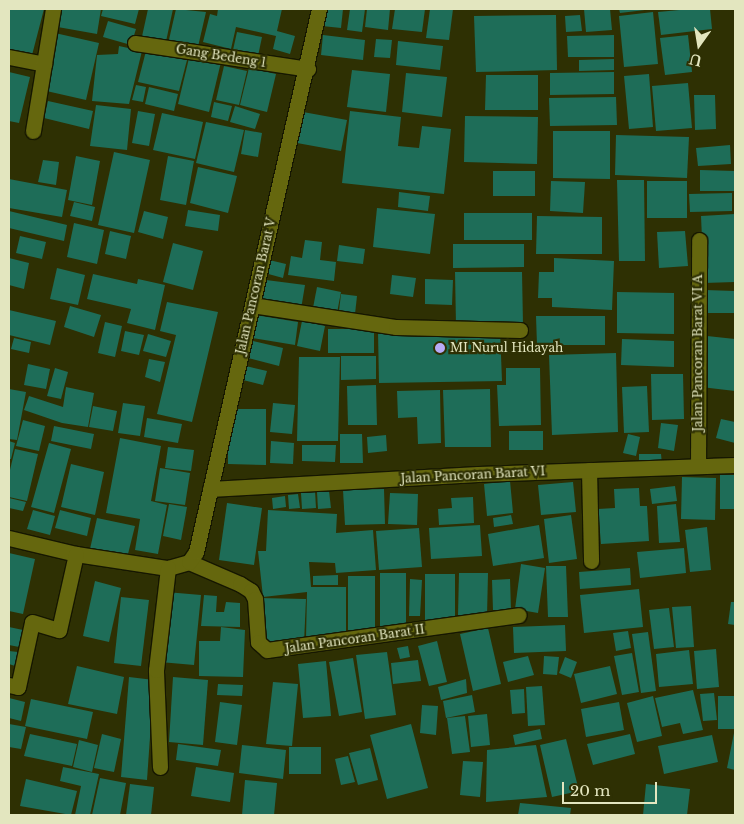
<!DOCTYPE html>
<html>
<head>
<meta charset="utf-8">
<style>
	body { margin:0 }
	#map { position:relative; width:744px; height:824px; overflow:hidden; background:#2e3003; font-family:"Libre Baskerville",serif }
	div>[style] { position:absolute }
	.building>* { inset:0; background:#1e6d58 }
	.roads { filter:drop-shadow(1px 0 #161701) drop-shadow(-1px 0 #161701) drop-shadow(0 1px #161701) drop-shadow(0 -1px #161701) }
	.minor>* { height:15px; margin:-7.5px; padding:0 7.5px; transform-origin:7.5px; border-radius:7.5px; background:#65670e }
	.dots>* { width:14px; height:14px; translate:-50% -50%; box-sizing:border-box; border:2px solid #2e3003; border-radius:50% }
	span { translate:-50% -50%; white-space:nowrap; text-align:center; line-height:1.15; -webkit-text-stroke:4.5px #2e3003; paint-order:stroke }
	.street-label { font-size:12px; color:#e3e6bf }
	.poi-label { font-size:12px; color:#e3e6bf }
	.left { translate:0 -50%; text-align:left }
	.frame { position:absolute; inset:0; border:10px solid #e3e6bf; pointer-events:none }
	.north { position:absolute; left:674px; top:20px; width:50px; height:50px; -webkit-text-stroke:4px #2e3003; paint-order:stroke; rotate:193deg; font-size:14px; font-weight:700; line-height:20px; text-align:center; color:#e3e6bf }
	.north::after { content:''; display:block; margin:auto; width:18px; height:22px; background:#e3e6bf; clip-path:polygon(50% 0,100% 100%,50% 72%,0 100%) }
	.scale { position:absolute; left:562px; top:782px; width:95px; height:22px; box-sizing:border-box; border:2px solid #e3e6bf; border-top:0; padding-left:6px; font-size:15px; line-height:18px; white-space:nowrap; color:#e3e6bf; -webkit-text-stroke:4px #2e3003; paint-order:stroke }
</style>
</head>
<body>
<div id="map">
	<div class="building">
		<div style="clip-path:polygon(9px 9px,44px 9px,31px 59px,9px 53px)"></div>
		<div style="clip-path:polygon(55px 9px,101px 9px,97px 34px,52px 26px)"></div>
		<div style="clip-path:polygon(103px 9px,139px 9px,135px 24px,101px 16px)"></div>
		<div style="clip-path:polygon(148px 9px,173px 9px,165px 46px,141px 41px)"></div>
		<div style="clip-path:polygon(176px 9px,206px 12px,197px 51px,168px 44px)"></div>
		<div style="clip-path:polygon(218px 9px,282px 9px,277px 31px,295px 36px,290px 54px,273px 49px,276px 36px,236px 27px,231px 49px,203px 42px,210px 14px,217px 16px)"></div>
		<div style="clip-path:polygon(324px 9px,343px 9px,341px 28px,322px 26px)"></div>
		<div style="clip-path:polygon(350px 9px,365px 9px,362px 32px,347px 30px)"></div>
		<div style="clip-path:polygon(367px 9px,390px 9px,388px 30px,365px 27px)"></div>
		<div style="clip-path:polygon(395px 9px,425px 9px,422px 32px,392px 29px)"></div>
		<div style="clip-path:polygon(430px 9px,453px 9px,449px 40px,426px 38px)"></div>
		<div style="clip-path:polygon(584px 9px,610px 9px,612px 30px,586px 32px)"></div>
		<div style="clip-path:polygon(619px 9px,645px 9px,645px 10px,620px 13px)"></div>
		<div style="clip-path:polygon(690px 9px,710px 9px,712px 29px,661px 35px,658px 12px)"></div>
		<div style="clip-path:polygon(653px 12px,658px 64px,624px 67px,619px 16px)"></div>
		<div style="clip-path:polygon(556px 15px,557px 70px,476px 72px,474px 16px)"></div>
		<div style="clip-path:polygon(580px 15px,582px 31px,566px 32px,565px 16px)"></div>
		<div style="clip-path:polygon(108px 21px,136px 29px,131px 45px,103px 37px)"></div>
		<div style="clip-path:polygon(237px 32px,262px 37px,258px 56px,233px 50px)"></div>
		<div style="clip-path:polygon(55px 33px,99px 43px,86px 100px,42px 90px)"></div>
		<div style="clip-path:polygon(323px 35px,365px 40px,363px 60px,321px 55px)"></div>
		<div style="clip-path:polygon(614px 35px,614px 57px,568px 57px,567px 36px)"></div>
		<div style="clip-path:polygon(688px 35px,692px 72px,665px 75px,660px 38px)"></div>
		<div style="clip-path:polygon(376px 39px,392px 40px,390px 58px,374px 57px)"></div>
		<div style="clip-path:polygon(398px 41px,443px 46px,440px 70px,396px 65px)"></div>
		<div style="clip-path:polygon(119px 46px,142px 51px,129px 104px,92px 101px,97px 55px,118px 54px)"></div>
		<div style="clip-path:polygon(146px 51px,187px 60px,179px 91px,138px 82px)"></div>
		<div style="clip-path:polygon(190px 54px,221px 62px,209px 112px,178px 104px)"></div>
		<div style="clip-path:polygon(614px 59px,614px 70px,579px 71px,579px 60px)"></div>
		<div style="clip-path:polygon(224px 66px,247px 71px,239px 105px,216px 100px)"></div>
		<div style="clip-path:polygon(249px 68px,276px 74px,267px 112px,240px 105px)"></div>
		<div style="clip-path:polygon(352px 70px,390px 74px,386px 112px,347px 107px)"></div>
		<div style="clip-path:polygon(9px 72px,30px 77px,19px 123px,9px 121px)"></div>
		<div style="clip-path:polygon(614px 72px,614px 94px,550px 95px,550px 73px)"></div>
		<div style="clip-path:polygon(406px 73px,447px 77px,442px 117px,402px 112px)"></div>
		<div style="clip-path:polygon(649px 74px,653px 127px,629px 129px,624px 76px)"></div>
		<div style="clip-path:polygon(486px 75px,538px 75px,538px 110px,485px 110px)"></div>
		<div style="clip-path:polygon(688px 83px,692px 128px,656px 131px,652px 86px)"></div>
		<div style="clip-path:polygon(136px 85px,146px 87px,143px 102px,132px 100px)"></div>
		<div style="clip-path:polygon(149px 87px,178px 94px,174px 111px,145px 104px)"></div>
		<div style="clip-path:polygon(694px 95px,715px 95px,716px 129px,695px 130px)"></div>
		<div style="clip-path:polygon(616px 97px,617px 125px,550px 126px,549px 98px)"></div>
		<div style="clip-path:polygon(48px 101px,93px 111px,89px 129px,44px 118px)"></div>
		<div style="clip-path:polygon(214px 102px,232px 106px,228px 121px,211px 117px)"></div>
		<div style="clip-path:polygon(96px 105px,131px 109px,127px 150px,90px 146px)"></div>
		<div style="clip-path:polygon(235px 106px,260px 114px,255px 129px,230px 122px)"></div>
		<div style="clip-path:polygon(138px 111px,155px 114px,149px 146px,132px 143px)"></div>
		<div style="clip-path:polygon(350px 111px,401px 117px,398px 146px,419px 148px,422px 126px,451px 129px,444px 194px,342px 183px)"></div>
		<div style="clip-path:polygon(303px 112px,347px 120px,341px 151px,297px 143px)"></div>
		<div style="clip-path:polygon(162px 113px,203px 122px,195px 159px,153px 150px)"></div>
		<div style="clip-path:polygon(465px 116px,538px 117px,537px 164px,464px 162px)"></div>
		<div style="clip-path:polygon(206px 122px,244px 130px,234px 172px,196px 163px)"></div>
		<div style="clip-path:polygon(245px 130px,262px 133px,258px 157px,241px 154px)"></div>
		<div style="clip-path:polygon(553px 131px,610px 131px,610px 179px,553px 178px)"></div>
		<div style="clip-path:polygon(616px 135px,689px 137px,687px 178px,615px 175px)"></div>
		<div style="clip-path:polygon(730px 145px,731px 164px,698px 166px,696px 148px)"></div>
		<div style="clip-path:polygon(114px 152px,150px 160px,134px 233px,98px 225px)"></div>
		<div style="clip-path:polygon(76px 156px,100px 161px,92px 205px,68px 200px)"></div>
		<div style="clip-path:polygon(168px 156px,194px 161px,186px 205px,160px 200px)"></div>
		<div style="clip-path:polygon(43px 160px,59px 162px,56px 185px,38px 182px)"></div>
		<div style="clip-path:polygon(198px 167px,237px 176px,228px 213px,190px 203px)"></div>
		<div style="clip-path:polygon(700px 170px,735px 171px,735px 191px,700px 191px)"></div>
		<div style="clip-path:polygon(493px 171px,535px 171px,535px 196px,493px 196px)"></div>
		<div style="clip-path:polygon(9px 179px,67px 190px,62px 217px,9px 208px)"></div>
		<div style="clip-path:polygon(617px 180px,644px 180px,645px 261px,619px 261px)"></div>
		<div style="clip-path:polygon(551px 181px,585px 182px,583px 213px,550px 211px)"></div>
		<div style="clip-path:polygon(647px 181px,687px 181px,687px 218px,647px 218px)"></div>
		<div style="clip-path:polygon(399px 192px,430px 196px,428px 211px,398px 207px)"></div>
		<div style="clip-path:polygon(732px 193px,732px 211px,690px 212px,689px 194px)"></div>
		<div style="clip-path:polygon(74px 202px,95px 207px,92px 221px,70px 216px)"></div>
		<div style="clip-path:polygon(377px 208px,435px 214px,430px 254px,373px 247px)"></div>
		<div style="clip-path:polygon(188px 210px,220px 215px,218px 231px,185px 226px)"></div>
		<div style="clip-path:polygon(9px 211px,67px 225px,64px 241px,9px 228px)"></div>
		<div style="clip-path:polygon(144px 211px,168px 217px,163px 239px,138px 232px)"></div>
		<div style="clip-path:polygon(464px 213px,532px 213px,532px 240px,464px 240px)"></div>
		<div style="clip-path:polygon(735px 214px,735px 282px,704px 283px,701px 216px)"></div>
		<div style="clip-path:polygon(537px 216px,602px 217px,602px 254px,536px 254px)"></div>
		<div style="clip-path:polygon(74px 223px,104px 230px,97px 264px,67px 257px)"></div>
		<div style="clip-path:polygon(110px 231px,131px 236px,126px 259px,105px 254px)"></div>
		<div style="clip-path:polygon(685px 231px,688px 266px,659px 268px,657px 232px)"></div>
		<div style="clip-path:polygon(20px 236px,46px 242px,42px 259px,16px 253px)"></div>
		<div style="clip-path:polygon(305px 240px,322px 242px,320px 260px,336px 262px,334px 281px,288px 275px,291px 256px,302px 258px)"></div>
		<div style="clip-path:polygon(173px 243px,203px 251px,193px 290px,163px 282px)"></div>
		<div style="clip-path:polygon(453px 244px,524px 244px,524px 267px,453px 268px)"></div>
		<div style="clip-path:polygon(339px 245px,365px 249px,363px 264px,337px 261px)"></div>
		<div style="clip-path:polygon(9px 258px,29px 263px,24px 289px,9px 285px)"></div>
		<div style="clip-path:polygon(554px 258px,614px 261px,612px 310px,552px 307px,552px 298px,538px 298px,539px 272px,554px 272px)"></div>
		<div style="clip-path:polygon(265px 259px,286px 264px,283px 278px,261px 272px)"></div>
		<div style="clip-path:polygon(57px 268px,85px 275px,78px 305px,50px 299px)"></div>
		<div style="clip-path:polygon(455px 272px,522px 272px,523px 325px,456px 325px)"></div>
		<div style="clip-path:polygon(93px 274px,137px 284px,138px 279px,165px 285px,155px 330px,127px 323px,131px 309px,87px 299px)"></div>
		<div style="clip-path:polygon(392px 275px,416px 278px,413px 297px,390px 294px)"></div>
		<div style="clip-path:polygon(425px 279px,453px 280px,452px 305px,425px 304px)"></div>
		<div style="clip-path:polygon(266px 280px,305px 285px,301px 309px,262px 304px)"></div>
		<div style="clip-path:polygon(317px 287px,341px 292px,336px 318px,312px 313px)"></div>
		<div style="clip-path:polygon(705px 290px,735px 291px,735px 313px,705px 313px)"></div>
		<div style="clip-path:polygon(617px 292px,674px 293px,674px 334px,617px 333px)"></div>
		<div style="clip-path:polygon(341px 294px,357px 296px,355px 314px,339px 311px)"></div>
		<div style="clip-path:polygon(167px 302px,218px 312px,192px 422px,157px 414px,176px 335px,160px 331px)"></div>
		<div style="clip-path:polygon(70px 306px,101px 315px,94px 337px,64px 327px)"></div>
		<div style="clip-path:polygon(9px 310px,56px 321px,50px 345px,9px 335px)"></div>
		<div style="clip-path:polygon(250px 314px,298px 322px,295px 345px,246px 337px)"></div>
		<div style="clip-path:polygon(536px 316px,605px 316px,605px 345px,537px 345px)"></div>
		<div style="clip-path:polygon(302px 321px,325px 326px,320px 351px,297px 346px)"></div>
		<div style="clip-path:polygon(105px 322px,122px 326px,115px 357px,98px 353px)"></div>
		<div style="clip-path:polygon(328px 329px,374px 329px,374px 353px,328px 353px)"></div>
		<div style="clip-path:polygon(500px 330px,502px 381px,379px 383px,378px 332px)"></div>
		<div style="clip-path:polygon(125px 331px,144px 335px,139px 355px,121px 351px)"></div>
		<div style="clip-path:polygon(148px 334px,171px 341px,166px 357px,143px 351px)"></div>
		<div style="clip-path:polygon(707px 336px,735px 339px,735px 391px,701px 387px)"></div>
		<div style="clip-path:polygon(14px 338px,31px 342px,29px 353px,11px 349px)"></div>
		<div style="clip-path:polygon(622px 339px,674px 341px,674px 367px,621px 365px)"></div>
		<div style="clip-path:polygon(249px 340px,283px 348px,279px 366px,244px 357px)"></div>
		<div style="clip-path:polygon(616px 353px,618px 432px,552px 435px,549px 355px)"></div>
		<div style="clip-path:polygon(341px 356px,376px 356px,376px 379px,341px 380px)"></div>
		<div style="clip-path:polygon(299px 357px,340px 357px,338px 441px,297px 441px)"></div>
		<div style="clip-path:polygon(149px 359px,165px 362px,160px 382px,145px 377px)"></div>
		<div style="clip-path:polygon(28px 364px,50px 369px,46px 389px,24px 385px)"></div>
		<div style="clip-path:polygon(246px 366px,267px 371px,263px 385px,243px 380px)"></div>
		<div style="clip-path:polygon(55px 368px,68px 372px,61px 399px,47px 396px)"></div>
		<div style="clip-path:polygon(506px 368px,540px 368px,541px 425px,499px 426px,497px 385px,506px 385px)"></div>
		<div style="clip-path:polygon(651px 374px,683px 374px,684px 419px,652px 420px)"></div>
		<div style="clip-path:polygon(376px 385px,377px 425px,348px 425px,347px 386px)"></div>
		<div style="clip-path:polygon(647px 386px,649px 432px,624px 433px,622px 387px)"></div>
		<div style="clip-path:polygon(66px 387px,94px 393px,88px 427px,62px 423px,24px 410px,29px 396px,63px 407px)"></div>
		<div style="clip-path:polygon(9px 389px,26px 392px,17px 440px,9px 439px)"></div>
		<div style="clip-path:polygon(490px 389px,491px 447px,445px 447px,443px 390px)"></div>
		<div style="clip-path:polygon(440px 390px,441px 443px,418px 444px,417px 417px,398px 418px,397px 391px)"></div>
		<div style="clip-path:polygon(123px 403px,145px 406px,140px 436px,118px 433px)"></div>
		<div style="clip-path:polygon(273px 403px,295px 405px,292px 434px,270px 432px)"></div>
		<div style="clip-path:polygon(93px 406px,117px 411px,113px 431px,89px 427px)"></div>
		<div style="clip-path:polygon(228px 409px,266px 409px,266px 465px,228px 464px)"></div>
		<div style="clip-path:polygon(147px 418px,182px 424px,178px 443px,144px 437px)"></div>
		<div style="clip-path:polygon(721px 419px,735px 422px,735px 443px,716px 438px)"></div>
		<div style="clip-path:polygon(23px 420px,45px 426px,39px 451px,16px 446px)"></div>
		<div style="clip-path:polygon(661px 423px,678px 425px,674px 451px,658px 448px)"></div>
		<div style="clip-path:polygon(54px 426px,94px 434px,91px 449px,51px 441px)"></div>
		<div style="clip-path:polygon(509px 431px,543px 431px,543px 450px,509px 450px)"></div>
		<div style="clip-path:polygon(340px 434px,362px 434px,363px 463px,340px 463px)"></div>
		<div style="clip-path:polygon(628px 434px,640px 437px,636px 456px,623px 453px)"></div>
		<div style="clip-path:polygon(386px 435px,387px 451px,368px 453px,367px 437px)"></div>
		<div style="clip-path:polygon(120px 438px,161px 446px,151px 501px,167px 505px,158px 554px,135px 550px,140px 519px,106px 513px)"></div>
		<div style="clip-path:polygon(9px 441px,15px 443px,11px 459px,9px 459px)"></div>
		<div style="clip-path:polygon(271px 441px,294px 443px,293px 464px,270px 463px)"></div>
		<div style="clip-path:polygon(49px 443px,71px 449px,54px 513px,31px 507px)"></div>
		<div style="clip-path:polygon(302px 445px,336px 445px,335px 462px,302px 461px)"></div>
		<div style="clip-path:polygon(168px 447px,194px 450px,191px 471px,165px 468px)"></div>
		<div style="clip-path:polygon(15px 449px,38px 454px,27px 501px,9px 497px,9px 474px)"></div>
		<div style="clip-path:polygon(639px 454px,661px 454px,662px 464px,639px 464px)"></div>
		<div style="clip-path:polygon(71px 464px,104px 472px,95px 515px,61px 507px)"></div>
		<div style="clip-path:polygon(160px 468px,190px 473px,185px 505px,155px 501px)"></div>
		<div style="clip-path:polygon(720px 475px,735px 475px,735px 509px,720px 509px)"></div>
		<div style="clip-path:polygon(682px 477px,716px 478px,715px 520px,681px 519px)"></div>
		<div style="clip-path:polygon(510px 481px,513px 513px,487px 516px,484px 484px)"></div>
		<div style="clip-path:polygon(573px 482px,576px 512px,541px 515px,538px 485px)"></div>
		<div style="clip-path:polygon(675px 486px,677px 501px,652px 504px,650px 489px)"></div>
		<div style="clip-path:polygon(639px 488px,640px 506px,647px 506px,649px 541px,601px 544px,598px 509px,615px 508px,614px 489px)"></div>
		<div style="clip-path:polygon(384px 489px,385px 524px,345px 525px,343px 490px)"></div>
		<div style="clip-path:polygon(315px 491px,316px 508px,302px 509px,301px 493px)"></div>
		<div style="clip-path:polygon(329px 491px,331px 508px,318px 509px,317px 492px)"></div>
		<div style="clip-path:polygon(390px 493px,418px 494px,417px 525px,388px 524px)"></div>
		<div style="clip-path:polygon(298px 494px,300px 508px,289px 509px,288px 495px)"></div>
		<div style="clip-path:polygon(285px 496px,286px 507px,273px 509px,272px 498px)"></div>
		<div style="clip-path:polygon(473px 497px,474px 523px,439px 525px,438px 509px,452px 508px,451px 498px)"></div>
		<div style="clip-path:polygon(9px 498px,26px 502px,23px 511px,9px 508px)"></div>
		<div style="clip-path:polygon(227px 503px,262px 508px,254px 565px,219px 560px)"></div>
		<div style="clip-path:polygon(169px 504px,187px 507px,181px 540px,163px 536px)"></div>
		<div style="clip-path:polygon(676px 504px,680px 542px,659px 543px,657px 506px)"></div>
		<div style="clip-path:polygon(33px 510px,55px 516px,50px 535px,27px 529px)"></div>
		<div style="clip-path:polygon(60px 510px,91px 518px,87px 536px,55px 528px)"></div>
		<div style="clip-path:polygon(268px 510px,337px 514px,336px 533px,373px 530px,376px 570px,336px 573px,335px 563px,309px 562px,311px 587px,346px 587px,346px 638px,306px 638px,307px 592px,263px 597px,258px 551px,266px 551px)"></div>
		<div style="clip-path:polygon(511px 515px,513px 524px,494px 527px,493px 518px)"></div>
		<div style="clip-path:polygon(571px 515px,577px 559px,549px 563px,544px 519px)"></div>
		<div style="clip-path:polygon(97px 518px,135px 526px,127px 558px,90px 549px)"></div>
		<div style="clip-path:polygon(480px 525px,482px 556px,431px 559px,429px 528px)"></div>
		<div style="clip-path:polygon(539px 525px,544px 558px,493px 566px,488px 534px)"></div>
		<div style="clip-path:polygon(707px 527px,711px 570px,690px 572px,685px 530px)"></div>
		<div style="clip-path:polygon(419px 528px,422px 567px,379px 570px,376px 531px)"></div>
		<div style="clip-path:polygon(684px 548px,686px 573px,640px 578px,637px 552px)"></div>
		<div style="clip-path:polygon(9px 553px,35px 559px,23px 614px,9px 611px)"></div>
		<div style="clip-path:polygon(521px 564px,545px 568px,538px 613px,515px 609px)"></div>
		<div style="clip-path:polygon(546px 566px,566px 566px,568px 617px,548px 617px)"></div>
		<div style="clip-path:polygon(630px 568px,631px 585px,580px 589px,579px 572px)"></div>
		<div style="clip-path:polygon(380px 573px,406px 573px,406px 627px,380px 627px)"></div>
		<div style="clip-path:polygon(459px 573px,488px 573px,487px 616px,458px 615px)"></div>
		<div style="clip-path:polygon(425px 574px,455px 574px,455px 622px,425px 621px)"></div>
		<div style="clip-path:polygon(338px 575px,338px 585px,313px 585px,313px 576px)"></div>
		<div style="clip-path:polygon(348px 576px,375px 576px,375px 630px,348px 630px)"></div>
		<div style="clip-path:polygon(410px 579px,422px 580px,420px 616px,409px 616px)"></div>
		<div style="clip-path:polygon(510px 579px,511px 610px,493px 610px,492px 580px)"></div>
		<div style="clip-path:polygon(95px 581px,121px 588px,109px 642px,83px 636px)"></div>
		<div style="clip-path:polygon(639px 589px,643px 627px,584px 633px,580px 595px)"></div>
		<div style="clip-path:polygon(166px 592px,201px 595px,194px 665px,160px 662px)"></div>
		<div style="clip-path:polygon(204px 595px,217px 596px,216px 612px,224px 612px,226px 602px,240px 603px,240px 627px,201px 626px)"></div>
		<div style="clip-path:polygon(121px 597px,149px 600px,141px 666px,114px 663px)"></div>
		<div style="clip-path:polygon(258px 598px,306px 599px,304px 643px,261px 641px)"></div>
		<div style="clip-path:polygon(731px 602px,735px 602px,735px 625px,728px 624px)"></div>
		<div style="clip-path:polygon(691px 606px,694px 647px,676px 648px,672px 607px)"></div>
		<div style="clip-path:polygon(669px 608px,674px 647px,654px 649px,649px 610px)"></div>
		<div style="clip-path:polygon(565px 625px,566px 651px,514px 653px,513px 627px)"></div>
		<div style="clip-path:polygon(9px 627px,23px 630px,19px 647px,9px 645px)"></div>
		<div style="clip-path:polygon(221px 627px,245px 630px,243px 677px,199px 676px,199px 641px,220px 641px)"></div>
		<div style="clip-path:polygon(488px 628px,501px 684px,473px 691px,460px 634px)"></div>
		<div style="clip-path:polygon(628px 631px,631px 648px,616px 651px,613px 633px)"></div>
		<div style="clip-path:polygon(648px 632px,656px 691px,641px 693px,632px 634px)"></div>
		<div style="clip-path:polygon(437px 641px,447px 682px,429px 686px,418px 646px)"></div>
		<div style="clip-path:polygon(408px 646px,410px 657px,400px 659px,397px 648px)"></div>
		<div style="clip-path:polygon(716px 649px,719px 687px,697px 689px,694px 651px)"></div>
		<div style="clip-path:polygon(689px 650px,693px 684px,659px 687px,656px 654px)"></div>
		<div style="clip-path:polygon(9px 651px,18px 652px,15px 666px,9px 664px)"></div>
		<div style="clip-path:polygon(387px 652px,396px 715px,365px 719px,356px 655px)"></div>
		<div style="clip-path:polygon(632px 653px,639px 692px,622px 695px,614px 656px)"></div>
		<div style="clip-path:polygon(528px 656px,534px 675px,508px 682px,503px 662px)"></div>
		<div style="clip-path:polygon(544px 656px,559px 657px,557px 675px,543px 674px)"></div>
		<div style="clip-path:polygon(565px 657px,577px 662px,571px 678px,559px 673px)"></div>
		<div style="clip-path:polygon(353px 658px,362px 712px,339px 716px,329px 662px)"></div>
		<div style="clip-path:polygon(418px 660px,421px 681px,393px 684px,391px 663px)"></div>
		<div style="clip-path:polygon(326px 661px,331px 716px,303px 718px,298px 664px)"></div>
		<div style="clip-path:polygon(77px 666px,124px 677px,117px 714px,68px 704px)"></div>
		<div style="clip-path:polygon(610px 666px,617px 694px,581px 703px,574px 674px)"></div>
		<div style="clip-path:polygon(129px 677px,154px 680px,147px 780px,121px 777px)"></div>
		<div style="clip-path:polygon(173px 677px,208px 680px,203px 745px,169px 742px)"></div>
		<div style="clip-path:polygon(466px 679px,467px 693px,441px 700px,438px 687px)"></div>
		<div style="clip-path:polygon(273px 682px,298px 684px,292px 746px,266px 744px)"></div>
		<div style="clip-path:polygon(218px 684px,243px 685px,242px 696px,217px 695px)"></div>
		<div style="clip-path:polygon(542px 686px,545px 725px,528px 726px,526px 687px)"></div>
		<div style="clip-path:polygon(524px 689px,525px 713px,512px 714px,510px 690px)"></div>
		<div style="clip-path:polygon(693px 690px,703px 730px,683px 734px,680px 723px,662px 727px,655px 698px)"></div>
		<div style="clip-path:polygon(714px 693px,717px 720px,703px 721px,700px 694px)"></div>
		<div style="clip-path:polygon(472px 695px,475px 712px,446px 718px,443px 701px)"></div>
		<div style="clip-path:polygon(653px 696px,662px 736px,637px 742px,627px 703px)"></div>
		<div style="clip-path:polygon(718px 696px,735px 696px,735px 729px,718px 729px)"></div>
		<div style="clip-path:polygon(9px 698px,25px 702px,21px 721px,9px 718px)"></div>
		<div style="clip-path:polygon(31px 699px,93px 712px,87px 739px,25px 726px)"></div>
		<div style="clip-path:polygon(220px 702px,242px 705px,237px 745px,215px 742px)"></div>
		<div style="clip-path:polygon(619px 702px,624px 730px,586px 737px,581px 709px)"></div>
		<div style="clip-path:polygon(422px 705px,438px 706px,436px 735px,420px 733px)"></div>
		<div style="clip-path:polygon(487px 714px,490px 745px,471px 747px,468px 716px)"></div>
		<div style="clip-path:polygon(465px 716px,470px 752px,452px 754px,447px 718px)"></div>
		<div style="clip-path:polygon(9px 724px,26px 727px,21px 749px,9px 747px)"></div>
		<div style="clip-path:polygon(411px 724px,428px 788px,387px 799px,370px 735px)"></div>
		<div style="clip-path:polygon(540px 729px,542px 739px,515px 745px,513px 735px)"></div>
		<div style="clip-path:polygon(734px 733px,735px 733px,735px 770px,727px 768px)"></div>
		<div style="clip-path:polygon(30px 734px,77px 744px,72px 766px,24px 756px)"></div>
		<div style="clip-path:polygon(102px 734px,121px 739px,114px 772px,94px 768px)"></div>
		<div style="clip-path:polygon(630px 734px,635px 754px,593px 765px,587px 744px)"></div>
		<div style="clip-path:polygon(712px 735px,718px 762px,664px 774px,658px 746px)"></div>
		<div style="clip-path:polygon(566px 739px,579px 791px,552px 797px,540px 745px)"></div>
		<div style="clip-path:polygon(79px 740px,98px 745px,92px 772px,73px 767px)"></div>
		<div style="clip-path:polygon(178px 744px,221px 750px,218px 766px,176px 760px)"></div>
		<div style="clip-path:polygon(242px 745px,286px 750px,283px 779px,239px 773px)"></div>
		<div style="clip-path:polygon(536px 745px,547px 797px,486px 802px,487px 750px)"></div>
		<div style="clip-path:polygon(289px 747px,321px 747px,321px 774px,289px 774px)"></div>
		<div style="clip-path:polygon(370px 748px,378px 780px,358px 785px,349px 753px)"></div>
		<div style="clip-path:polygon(348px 756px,355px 782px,341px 785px,335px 759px)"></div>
		<div style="clip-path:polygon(463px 761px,483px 762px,480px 797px,460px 795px)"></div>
		<div style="clip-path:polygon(63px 767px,99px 774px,90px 815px,75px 815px,81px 786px,60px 781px)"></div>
		<div style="clip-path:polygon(196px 767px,234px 773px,230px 802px,191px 796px)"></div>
		<div style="clip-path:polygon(100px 778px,126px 783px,120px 815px,92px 815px)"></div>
		<div style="clip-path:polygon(26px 779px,77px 791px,71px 815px,20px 806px)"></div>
		<div style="clip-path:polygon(245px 780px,277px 783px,274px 815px,242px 815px)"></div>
		<div style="clip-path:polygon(130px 784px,154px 787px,151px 815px,126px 815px)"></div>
		<div style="clip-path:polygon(646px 784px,690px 789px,687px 815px,643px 815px)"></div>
		<div style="clip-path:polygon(520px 803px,571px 808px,570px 815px,518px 815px)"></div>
	</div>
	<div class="roads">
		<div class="minor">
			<div style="left:135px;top:43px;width:175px;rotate:8.5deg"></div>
			<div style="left:9px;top:57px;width:36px;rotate:11deg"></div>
			<div style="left:33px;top:131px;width:124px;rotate:-80.7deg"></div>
			<div style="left:252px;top:305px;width:146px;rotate:8.7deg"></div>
			<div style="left:396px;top:327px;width:124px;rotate:1.4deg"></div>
			<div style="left:698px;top:466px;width:226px;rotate:-89.7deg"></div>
			<div style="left:589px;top:470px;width:91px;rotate:88.7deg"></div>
			<div style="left:210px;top:489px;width:268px;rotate:-3.2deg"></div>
			<div style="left:478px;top:474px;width:257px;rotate:-2deg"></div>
			<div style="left:9px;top:538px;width:69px;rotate:13.4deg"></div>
			<div style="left:76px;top:554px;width:93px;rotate:8.7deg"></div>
			<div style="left:168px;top:568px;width:22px;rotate:-16deg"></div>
			<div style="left:189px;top:562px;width:56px;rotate:23.3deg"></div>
			<div style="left:240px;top:584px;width:13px;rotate:32deg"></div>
			<div style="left:251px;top:591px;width:9px;rotate:63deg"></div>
			<div style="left:255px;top:599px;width:43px;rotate:86deg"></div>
			<div style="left:258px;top:642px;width:12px;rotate:42deg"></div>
			<div style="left:267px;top:650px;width:254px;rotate:-7.9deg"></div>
			<div style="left:189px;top:562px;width:12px;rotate:-55deg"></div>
			<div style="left:196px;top:552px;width:557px;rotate:-77.24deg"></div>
			<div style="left:9px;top:685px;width:9px;rotate:13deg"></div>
			<div style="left:18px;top:687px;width:66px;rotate:-77.8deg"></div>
			<div style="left:32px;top:622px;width:28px;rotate:17deg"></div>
			<div style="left:59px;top:630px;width:78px;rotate:-77.4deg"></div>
			<div style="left:160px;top:767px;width:97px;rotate:-92.4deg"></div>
			<div style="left:156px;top:670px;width:103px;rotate:-83.3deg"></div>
		</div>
	</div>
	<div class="dots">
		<div style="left:440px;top:348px;background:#b8abf7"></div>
	</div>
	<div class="street-label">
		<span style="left:221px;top:56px;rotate:9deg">Gang Bedeng 1</span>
		<span style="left:256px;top:286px;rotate:-77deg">Jalan Pancoran Barat V</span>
		<span style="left:698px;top:353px;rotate:-90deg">Jalan Pancoran Barat VI A</span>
		<span style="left:473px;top:475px;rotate:-3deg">Jalan Pancoran Barat VI</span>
		<span style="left:355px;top:639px;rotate:-8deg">Jalan Pancoran Barat II</span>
	</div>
	<div class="poi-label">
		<span class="left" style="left:450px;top:348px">MI Nurul Hidayah</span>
	</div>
	<div class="frame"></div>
	<div class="north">U</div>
	<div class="scale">20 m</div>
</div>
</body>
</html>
